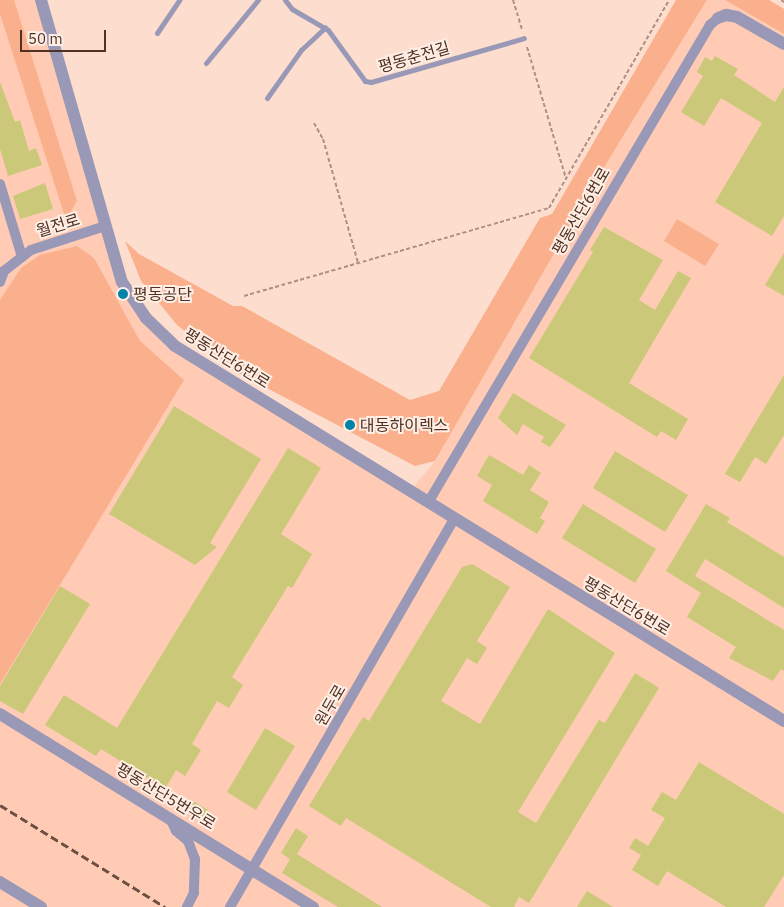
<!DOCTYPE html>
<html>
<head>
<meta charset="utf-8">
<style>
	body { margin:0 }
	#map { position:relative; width:784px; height:907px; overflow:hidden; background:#fdddce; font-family:"IBM Plex Sans","Noto Sans KR",sans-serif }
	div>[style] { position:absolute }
	.built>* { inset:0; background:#ffcbb4 }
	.green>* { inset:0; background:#fab08d }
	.building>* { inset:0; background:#cbc879 }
	.path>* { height:2px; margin-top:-1px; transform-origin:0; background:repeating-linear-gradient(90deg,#af9081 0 4px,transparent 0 6.5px) }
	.service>* { height:5px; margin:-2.5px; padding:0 2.5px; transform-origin:2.5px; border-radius:2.5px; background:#9998b7 }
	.minor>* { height:10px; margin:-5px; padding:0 5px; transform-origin:5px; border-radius:5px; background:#9998b7 }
	.tertiary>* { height:12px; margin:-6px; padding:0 6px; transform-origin:6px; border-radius:6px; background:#9998b7 }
	.rail>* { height:3px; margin-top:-1.5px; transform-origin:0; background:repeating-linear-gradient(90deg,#6d4f40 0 8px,transparent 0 12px) }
	.dots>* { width:14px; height:14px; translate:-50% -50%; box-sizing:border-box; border:2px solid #feeee6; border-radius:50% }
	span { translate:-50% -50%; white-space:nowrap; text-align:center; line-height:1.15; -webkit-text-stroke:4px #feeee6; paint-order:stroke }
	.street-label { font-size:16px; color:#503223 }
	.poi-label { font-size:16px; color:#503223 }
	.left { translate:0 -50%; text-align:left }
	.scale { position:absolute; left:20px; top:30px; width:86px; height:22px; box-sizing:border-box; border:2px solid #503223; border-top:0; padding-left:6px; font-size:15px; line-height:18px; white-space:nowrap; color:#503223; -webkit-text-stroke:4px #feeee6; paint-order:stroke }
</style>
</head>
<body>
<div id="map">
	<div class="built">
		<div style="clip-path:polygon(0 0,41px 0,122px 282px,175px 346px,411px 490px,435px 461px,598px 177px,707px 0,725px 0,784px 34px,784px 907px,0 907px)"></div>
	</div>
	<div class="green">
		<div style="clip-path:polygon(0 0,14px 0,77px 201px,66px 220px,0 14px)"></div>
		<div style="clip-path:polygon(676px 0,707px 0,598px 177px,435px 461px,415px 466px,240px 374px,177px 325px,141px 281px,125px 241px,139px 254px,197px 286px,233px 306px,242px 306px,410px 400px,439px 391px,540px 218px,552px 214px)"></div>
		<div style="clip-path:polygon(725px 0,769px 0,784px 9px,784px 34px)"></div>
		<div style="clip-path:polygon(677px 219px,719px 244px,705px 266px,664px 241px)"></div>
		<div style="clip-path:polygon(77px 246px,94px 258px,140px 341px,184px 380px,0 684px,0 300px,21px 268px,40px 255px)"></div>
	</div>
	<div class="building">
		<div style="clip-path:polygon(715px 56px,738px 69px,734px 75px,775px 102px,784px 87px,784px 216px,772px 236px,715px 202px,762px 123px,721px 98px,704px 126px,681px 112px,703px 76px,697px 72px,705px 57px,712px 61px)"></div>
		<div style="clip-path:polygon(0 82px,15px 122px,20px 120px,29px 151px,36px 148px,42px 165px,8px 176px,0 149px)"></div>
		<div style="clip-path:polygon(45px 183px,53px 209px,20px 219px,13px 196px)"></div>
		<div style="clip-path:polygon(604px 227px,663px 260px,639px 300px,655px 310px,678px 271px,691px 278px,629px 383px,688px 419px,676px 440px,661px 431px,657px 437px,529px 358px,593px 252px,590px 250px)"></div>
		<div style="clip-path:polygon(784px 253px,784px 296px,765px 285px)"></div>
		<div style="clip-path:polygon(784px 375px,784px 435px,766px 464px,755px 457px,740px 482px,725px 474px)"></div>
		<div style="clip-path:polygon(513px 393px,566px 425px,550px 447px,541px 442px,544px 437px,523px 424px,517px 435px,498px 418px)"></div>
		<div style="clip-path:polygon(174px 406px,261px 459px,210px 543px,217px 547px,195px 565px,109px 514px)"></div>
		<div style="clip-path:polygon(288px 448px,321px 468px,281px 534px,312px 554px,292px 588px,288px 586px,232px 677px,243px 685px,229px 708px,217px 701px,192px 744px,201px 750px,185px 776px,176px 770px,165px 789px,101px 749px,96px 756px,45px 725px,64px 695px,117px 728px)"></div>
		<div style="clip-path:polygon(615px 451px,688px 495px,665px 532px,593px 488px)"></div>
		<div style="clip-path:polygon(489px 455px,523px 475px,529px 465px,541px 473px,530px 490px,549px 502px,540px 518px,545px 521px,537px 534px,483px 501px,492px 485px,477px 476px)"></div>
		<div style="clip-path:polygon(583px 504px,656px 549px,635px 583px,562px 538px)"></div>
		<div style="clip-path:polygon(706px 504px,730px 518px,727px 522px,784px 557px,784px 608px,705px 559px,695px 576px,784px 630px,784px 671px,781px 669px,773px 681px,729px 658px,736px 647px,687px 617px,701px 593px,666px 571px)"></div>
		<div style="clip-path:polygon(472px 564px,510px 587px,477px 641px,487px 648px,477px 664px,467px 658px,441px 701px,480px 724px,548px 609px,615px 653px,518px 812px,536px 823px,599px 720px,605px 723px,635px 673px,659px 688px,529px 903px,519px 897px,514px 907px,491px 907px,346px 818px,341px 826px,309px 806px,363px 717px,369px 721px,462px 567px)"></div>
		<div style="clip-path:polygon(60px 586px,90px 604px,23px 714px,0 701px,0 686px)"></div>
		<div style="clip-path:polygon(265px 728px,295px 746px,256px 810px,227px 792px)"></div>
		<div style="clip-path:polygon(699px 762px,784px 814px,784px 875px,764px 907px,726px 907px,667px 871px,658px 886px,632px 870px,641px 855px,629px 848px,635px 838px,648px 846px,665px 818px,651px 810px,662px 792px,676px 800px)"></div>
		<div style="clip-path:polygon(188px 798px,208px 810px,202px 821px,182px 809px)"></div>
		<div style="clip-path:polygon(296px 828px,308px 836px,297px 854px,382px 907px,338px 907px,282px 873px,290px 859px,281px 853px)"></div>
		<div style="clip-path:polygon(587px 891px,613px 907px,577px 907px)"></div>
	</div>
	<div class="path">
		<div style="left:513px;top:0;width:31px;rotate:73deg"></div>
		<div style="left:781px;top:0;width:4px;rotate:34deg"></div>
		<div style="left:527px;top:47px;width:138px;rotate:73.5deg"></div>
		<div style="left:314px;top:123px;width:18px;rotate:61deg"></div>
		<div style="left:323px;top:139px;width:129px;rotate:74.2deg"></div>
		<div style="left:244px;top:296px;width:317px;rotate:-16.1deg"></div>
		<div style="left:549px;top:208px;width:240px;rotate:-60deg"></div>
	</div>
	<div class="service">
		<div style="left:285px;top:0;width:11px;rotate:52deg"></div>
		<div style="left:292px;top:9px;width:42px;rotate:30.3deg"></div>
		<div style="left:328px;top:30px;width:63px;rotate:54deg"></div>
		<div style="left:365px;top:81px;width:6px;rotate:9deg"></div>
		<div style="left:371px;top:82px;width:159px;rotate:-16deg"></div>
		<div style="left:157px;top:33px;width:40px;rotate:-56deg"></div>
		<div style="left:206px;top:63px;width:82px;rotate:-50.5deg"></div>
		<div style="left:267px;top:98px;width:59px;rotate:-54.7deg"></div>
		<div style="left:301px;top:50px;width:33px;rotate:-43deg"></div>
	</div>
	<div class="minor">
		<div style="left:0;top:184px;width:76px;rotate:73.2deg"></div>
		<div style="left:0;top:282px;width:12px;rotate:-70deg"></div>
		<div style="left:4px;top:271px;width:34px;rotate:-38deg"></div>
		<div style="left:31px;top:250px;width:78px;rotate:-18deg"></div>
		<div style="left:429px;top:501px;width:553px;rotate:-59.45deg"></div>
		<div style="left:710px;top:25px;width:11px;rotate:-41deg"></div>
		<div style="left:170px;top:818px;width:14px;rotate:65deg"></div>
		<div style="left:176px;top:831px;width:16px;rotate:40deg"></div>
		<div style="left:188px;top:841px;width:19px;rotate:69deg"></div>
		<div style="left:195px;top:859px;width:34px;rotate:92deg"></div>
		<div style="left:194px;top:893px;width:16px;rotate:117deg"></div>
		<div style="left:230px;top:907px;width:449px;rotate:-60deg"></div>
	</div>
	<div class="tertiary">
		<div style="left:41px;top:0;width:293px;rotate:74deg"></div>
		<div style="left:122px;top:282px;width:43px;rotate:56.3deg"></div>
		<div style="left:146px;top:318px;width:40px;rotate:44deg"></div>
		<div style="left:175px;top:346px;width:715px;rotate:31.62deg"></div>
		<div style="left:718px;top:18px;width:9px;rotate:-21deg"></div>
		<div style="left:726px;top:15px;width:11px;rotate:10deg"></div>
		<div style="left:737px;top:17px;width:54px;rotate:29.9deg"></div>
		<div style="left:0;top:714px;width:368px;rotate:31.7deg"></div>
		<div style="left:0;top:882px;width:48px;rotate:31.4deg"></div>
	</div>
	<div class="rail">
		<div style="left:0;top:805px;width:194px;rotate:31.7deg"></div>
	</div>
	<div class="dots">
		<div style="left:123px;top:294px;background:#0182a6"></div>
		<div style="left:350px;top:425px;background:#0182a6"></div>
	</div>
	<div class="street-label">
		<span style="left:414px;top:57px;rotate:-16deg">평동춘전길</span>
		<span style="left:581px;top:211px;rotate:-60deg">평동산단6번로</span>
		<span style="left:58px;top:225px;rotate:-17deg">월전로</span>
		<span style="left:227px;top:358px;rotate:32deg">평동산단6번로</span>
		<span style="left:627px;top:606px;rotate:31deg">평동산단6번로</span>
		<span style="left:330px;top:705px;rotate:-60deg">원두로</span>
		<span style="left:166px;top:796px;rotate:31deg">평동산단5번우로</span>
	</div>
	<div class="poi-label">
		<span class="left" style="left:133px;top:294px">평동공단</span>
		<span class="left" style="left:360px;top:425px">대동하이렉스</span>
	</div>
	<div class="scale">50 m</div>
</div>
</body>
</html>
